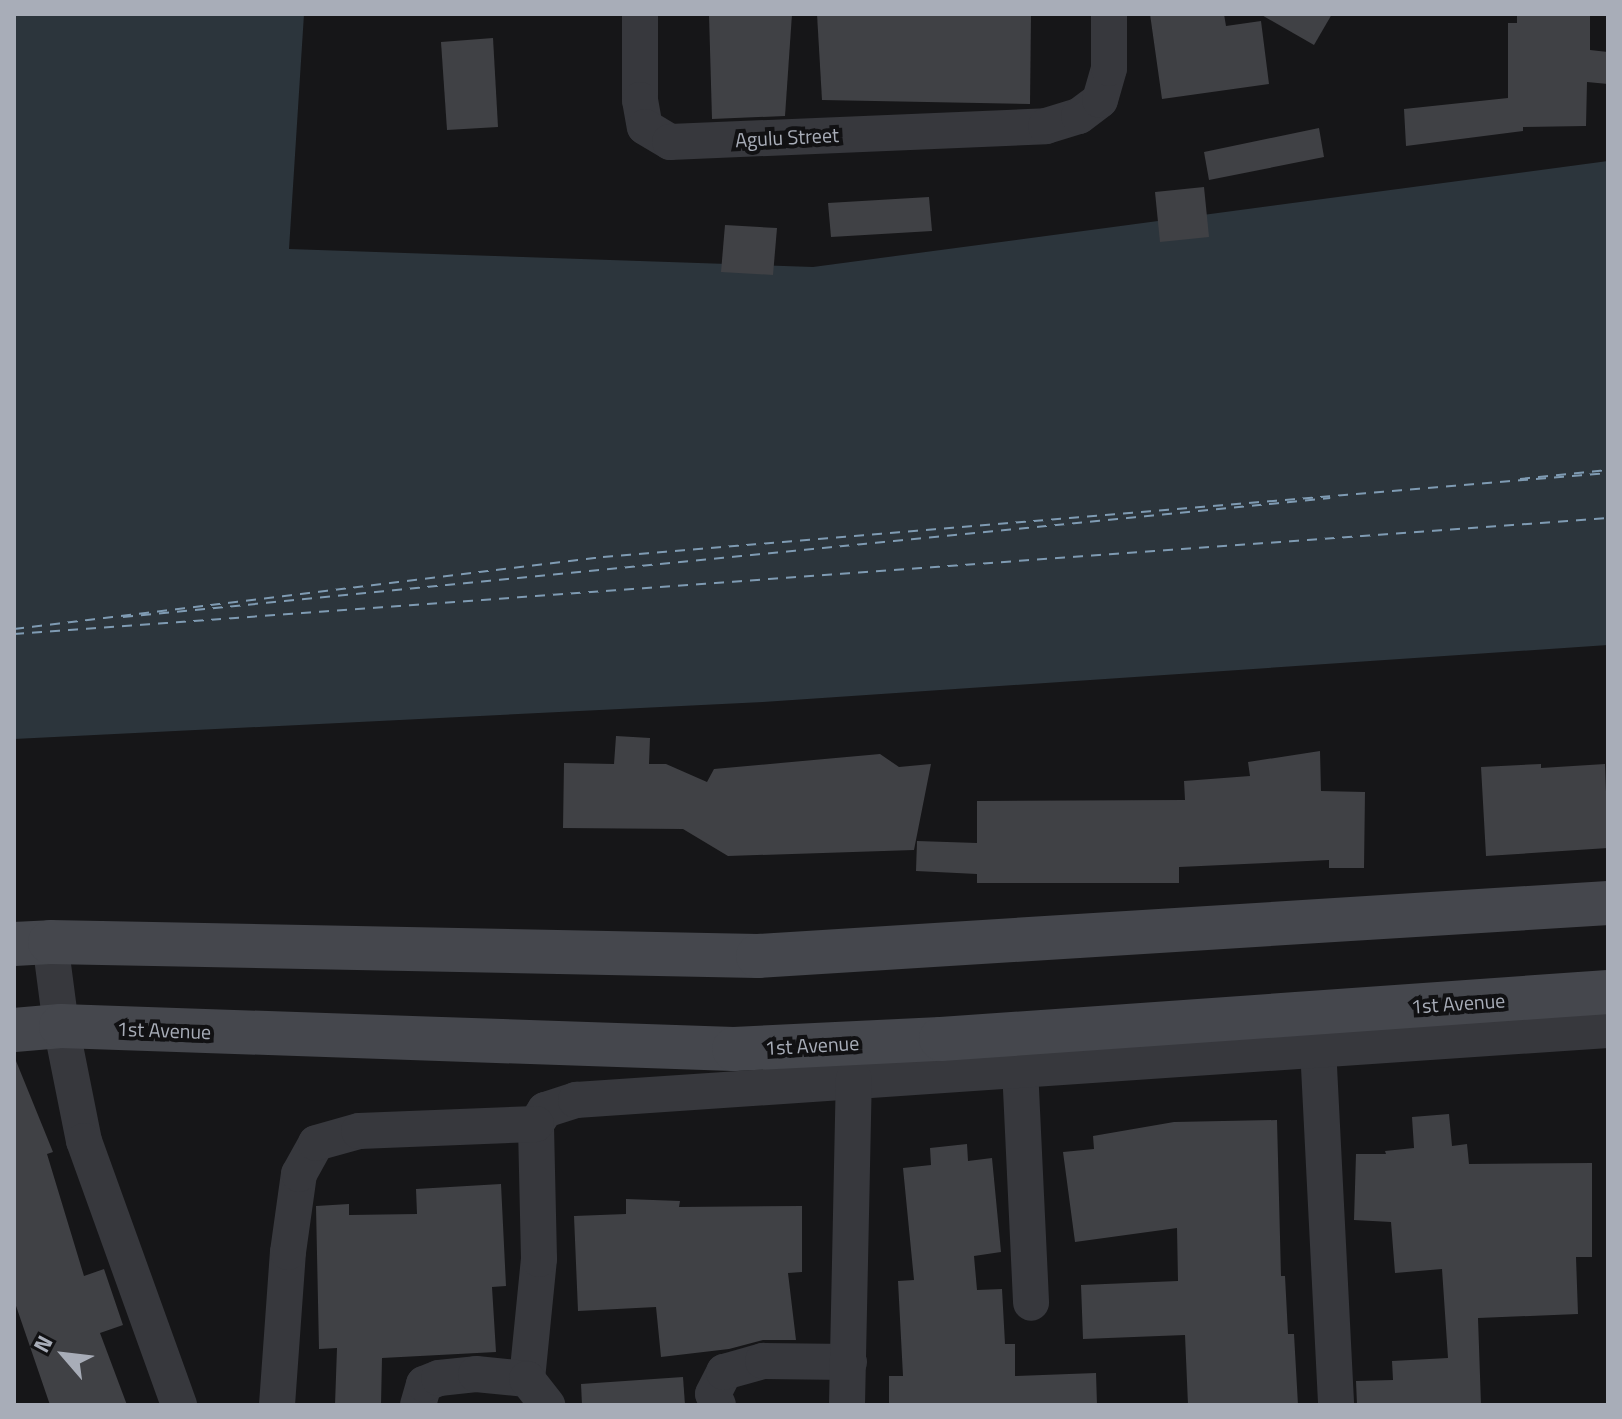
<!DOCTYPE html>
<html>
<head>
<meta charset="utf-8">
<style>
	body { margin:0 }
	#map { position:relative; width:1622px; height:1419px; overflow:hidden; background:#161618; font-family:"Titillium Web",sans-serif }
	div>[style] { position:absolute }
	.water>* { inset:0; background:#2c353c }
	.ferry>* { height:2px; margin-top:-1px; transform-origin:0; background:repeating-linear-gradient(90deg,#7f9bb3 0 10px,transparent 0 18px) }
	.building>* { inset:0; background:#404145 }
	.minor>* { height:36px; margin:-18px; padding:0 18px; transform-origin:18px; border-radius:18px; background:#37383d }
	.secondary>* { height:44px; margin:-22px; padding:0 22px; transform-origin:22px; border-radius:22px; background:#45474d }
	span { translate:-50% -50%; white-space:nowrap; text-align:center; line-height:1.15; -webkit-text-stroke:8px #111113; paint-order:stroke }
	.street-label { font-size:20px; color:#a8adb8 }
	.frame { position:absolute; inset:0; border:16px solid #a8adb8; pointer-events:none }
	.north { position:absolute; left:24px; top:1315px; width:80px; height:80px; -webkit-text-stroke:6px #111113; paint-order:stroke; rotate:298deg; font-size:22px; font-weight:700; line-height:32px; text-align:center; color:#a8adb8 }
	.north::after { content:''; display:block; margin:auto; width:28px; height:36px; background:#a8adb8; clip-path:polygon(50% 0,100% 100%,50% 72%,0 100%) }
</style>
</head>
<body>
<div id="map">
	<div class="water">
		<div style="clip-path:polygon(14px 14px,304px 14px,289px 249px,813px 267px,1608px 161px,1608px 645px,763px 702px,14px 739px)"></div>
	</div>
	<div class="ferry">
		<div style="left:1520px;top:479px;width:88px;rotate:-5.8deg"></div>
		<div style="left:123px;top:617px;width:1213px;rotate:-5.63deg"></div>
		<div style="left:14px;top:629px;width:593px;rotate:-6.97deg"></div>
		<div style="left:603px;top:557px;width:1009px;rotate:-4.78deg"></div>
		<div style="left:14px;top:634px;width:1598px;rotate:-4.16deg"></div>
	</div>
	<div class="building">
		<div style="clip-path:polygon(709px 14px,792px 14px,785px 116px,712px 119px)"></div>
		<div style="clip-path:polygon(817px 14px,1031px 14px,1030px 104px,822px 100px)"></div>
		<div style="clip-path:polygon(1150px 14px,1224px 14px,1226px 26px,1261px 21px,1269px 84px,1162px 99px)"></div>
		<div style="clip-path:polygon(1260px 14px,1332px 14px,1314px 45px)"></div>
		<div style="clip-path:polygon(1517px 14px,1590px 14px,1590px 50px,1608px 52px,1608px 84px,1587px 82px,1586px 126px,1523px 127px,1523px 131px,1406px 146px,1404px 109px,1508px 98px,1508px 23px,1517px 23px)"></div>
		<div style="clip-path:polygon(493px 38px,498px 127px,447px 130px,441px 42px)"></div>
		<div style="clip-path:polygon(1319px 128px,1324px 157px,1209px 180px,1204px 152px)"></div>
		<div style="clip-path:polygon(1204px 187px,1209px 237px,1160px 242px,1155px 192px)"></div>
		<div style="clip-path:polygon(929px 197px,932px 231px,831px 237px,828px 203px)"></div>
		<div style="clip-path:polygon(725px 225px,777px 228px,773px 275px,721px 272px)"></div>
		<div style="clip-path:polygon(616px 736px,650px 738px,649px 764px,666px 764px,707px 782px,714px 769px,880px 754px,899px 767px,931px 764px,914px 850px,728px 856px,683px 829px,563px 828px,564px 763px,614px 764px)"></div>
		<div style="clip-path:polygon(1320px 751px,1321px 791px,1365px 792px,1364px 868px,1329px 868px,1329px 860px,1179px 867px,1179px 883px,977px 883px,977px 874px,916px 871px,917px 841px,977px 843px,977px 801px,1185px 800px,1184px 781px,1250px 776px,1248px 762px)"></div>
		<div style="clip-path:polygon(1541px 764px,1541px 768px,1605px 764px,1608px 848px,1486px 856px,1481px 767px)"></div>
		<div style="clip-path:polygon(14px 1056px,53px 1152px,47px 1154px,84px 1276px,104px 1269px,123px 1325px,100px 1333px,127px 1405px,50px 1405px,14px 1300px)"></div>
		<div style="clip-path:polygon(1449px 1114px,1452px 1146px,1467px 1144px,1469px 1164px,1592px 1163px,1592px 1257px,1576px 1257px,1578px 1314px,1478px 1318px,1481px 1405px,1357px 1405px,1356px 1381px,1393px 1380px,1392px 1361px,1448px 1358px,1442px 1269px,1395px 1273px,1391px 1222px,1354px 1220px,1356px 1154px,1386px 1154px,1385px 1151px,1414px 1148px,1412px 1117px)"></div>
		<div style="clip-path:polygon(1277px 1120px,1281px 1276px,1285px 1276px,1288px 1334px,1294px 1334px,1298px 1405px,1188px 1405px,1185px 1335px,1083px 1339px,1081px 1285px,1178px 1281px,1177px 1228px,1075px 1242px,1063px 1152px,1094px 1149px,1093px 1136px,1174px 1122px)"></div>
		<div style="clip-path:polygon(967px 1144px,968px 1161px,992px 1158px,1001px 1252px,974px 1256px,977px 1290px,1002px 1289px,1005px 1344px,1015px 1344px,1015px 1376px,1096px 1373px,1097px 1405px,889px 1405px,889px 1376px,903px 1376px,898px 1281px,914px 1280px,903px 1168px,931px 1165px,930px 1148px)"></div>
		<div style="clip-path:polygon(501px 1184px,506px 1286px,492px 1287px,496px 1352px,382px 1358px,381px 1405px,335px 1405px,337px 1348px,319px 1349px,316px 1206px,349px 1204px,349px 1215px,417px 1214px,416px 1189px)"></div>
		<div style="clip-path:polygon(626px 1199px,680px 1201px,679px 1207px,802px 1206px,802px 1272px,788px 1273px,796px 1340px,763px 1340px,729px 1349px,661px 1357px,656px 1307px,578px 1311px,574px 1216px,626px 1214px)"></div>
		<div style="clip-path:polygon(683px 1377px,685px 1405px,582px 1405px,581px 1384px)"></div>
	</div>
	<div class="minor">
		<div style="left:640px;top:14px;width:86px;rotate:90deg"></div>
		<div style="left:640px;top:100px;width:27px;rotate:80deg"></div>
		<div style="left:645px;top:127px;width:29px;rotate:31deg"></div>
		<div style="left:670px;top:142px;width:376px;rotate:-2.4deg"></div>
		<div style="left:1046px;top:126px;width:34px;rotate:-17deg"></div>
		<div style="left:1079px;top:116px;width:26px;rotate:-37deg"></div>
		<div style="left:1100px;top:100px;width:33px;rotate:-74deg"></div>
		<div style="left:1109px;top:68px;width:54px;rotate:-90deg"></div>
		<div style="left:50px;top:942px;width:85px;rotate:82.5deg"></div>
		<div style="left:61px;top:1026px;width:117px;rotate:78.7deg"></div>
		<div style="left:84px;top:1141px;width:281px;rotate:70.2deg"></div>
		<div style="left:1318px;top:1047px;width:358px;rotate:87.1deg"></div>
		<div style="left:1020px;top:1068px;width:235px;rotate:87.3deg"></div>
		<div style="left:527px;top:1379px;width:121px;rotate:-84.3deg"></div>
		<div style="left:539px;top:1259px;width:135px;rotate:-91.3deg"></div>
		<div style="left:536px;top:1124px;width:17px;rotate:-57deg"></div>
		<div style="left:545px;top:1110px;width:33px;rotate:-18deg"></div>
		<div style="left:576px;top:1100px;width:1034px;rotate:-3.88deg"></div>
		<div style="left:277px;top:1405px;width:153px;rotate:-85.9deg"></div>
		<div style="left:288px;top:1252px;width:79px;rotate:-82deg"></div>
		<div style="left:299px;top:1174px;width:35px;rotate:-61deg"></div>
		<div style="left:316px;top:1143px;width:45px;rotate:-15.6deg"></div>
		<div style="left:359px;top:1131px;width:177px;rotate:-2.3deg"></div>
		<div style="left:418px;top:1405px;width:22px;rotate:-74deg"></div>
		<div style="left:424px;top:1384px;width:16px;rotate:-22deg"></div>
		<div style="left:439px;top:1378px;width:37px;rotate:-6deg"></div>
		<div style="left:476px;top:1374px;width:51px;rotate:5.6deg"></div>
		<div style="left:527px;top:1379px;width:33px;rotate:52deg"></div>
		<div style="left:718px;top:1405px;width:12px;rotate:-114deg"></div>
		<div style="left:713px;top:1394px;width:25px;rotate:-63deg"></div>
		<div style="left:724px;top:1372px;width:41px;rotate:-15.8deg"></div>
		<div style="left:763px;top:1361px;width:86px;rotate:0.7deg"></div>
		<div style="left:847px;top:1405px;width:326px;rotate:-88.8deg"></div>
	</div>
	<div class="secondary">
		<div style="left:14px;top:944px;width:36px;rotate:-3deg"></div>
		<div style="left:50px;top:942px;width:708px;rotate:1.13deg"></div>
		<div style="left:758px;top:956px;width:852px;rotate:-3.57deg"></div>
		<div style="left:14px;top:1030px;width:47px;rotate:-4.9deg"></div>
		<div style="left:61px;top:1026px;width:673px;rotate:1.96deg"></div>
		<div style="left:734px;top:1049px;width:207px;rotate:-2.8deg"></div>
		<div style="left:941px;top:1039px;width:669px;rotate:-4.03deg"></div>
	</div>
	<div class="street-label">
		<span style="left:787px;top:137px;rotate:-3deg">Agulu Street</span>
		<span style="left:1458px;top:1003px;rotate:-4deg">1st Avenue</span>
		<span style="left:164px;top:1030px;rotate:2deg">1st Avenue</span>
		<span style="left:812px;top:1045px;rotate:-3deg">1st Avenue</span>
	</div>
	<div class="frame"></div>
	<div class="north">N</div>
</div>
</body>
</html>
